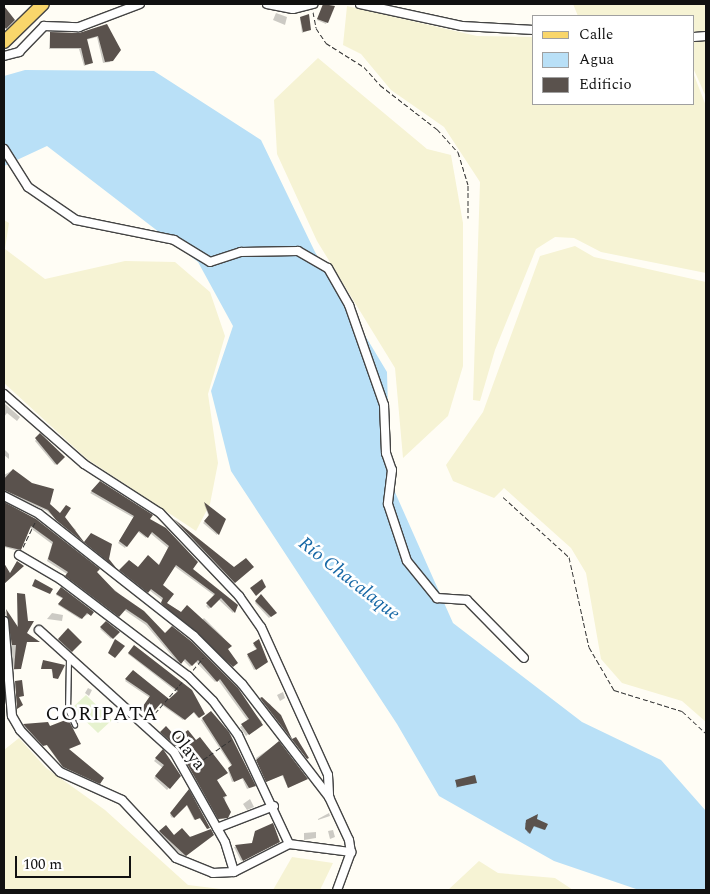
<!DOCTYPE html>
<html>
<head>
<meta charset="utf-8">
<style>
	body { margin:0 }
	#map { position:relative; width:710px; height:894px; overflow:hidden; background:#fffdf5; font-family:Spectral,serif }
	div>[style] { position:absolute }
	.farmland>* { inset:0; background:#f6f3d4 }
	.pitch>* { inset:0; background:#e6f2cf }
	.water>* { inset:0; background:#b9e0f7 }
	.shadow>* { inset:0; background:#0003 }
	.building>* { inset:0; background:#5a524d }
	.path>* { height:1px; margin-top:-0.5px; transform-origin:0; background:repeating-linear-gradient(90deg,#333 0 5px,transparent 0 7.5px) }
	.roads { filter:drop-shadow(1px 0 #444) drop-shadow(-1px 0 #444) drop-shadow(0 1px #444) drop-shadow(0 -1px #444) }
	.service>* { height:4px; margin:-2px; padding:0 2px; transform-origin:2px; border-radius:2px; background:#fff }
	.minor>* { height:8px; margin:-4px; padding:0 4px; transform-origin:4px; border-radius:4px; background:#fff }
	.primary>* { height:12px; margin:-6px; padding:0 6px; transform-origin:6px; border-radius:6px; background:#f9d66b }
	span { translate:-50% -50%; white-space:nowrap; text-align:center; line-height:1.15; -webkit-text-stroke:5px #fff; paint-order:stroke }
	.street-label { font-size:18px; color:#111 }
	.water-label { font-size:19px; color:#1768a6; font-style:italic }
	.quarter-label { font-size:20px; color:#111; letter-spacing:1px }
	.frame { position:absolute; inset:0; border:5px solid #111; pointer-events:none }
	.legend { position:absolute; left:532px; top:15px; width:162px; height:90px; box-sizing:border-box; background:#fff; border:1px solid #a0a0a0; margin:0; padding:6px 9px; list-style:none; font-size:15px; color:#111 }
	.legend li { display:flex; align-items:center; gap:10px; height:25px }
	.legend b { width:25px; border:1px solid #a0a0a0 }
	.scale { position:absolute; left:15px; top:856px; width:116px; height:22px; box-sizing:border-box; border:2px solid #111; border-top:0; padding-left:6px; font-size:15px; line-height:18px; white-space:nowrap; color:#111; -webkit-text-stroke:4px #fff; paint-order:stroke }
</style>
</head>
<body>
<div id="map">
	<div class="farmland">
		<div style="clip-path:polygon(573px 4px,706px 4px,706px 34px,694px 35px,694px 16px,578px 16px)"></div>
		<div style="clip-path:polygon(347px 6px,477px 36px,534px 37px,534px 104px,694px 104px,694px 75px,706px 106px,706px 273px,601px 252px,574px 238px,555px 237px,536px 249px,495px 350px,480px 401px,473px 400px,480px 182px,444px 127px,391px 90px,361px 54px,343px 45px)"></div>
		<div style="clip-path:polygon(694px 40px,706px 40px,706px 97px,694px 70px)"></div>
		<div style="clip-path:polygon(318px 58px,427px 149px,451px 155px,463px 223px,463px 366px,448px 416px,403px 458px,395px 368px,317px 241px,277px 154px,274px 100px)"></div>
		<div style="clip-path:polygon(4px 220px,9px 223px,5px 249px,45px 279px,125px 261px,175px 262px,210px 292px,225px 336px,208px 394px,218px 463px,210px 504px,196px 531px,87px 459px,4px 383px)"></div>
		<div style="clip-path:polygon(575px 246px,594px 257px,706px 282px,706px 722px,682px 701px,622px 683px,601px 659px,586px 573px,571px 548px,504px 488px,494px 498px,453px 481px,446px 465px,483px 412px,540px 256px)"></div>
		<div style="clip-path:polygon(19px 738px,46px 768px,105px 810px,188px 885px,229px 890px,4px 890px,4px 750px)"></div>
		<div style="clip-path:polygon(292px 857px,333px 863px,320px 890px,273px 890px)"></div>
		<div style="clip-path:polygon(479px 861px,498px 873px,555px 878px,573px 890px,448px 890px)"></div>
	</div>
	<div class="pitch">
		<div style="clip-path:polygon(86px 695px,112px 720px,98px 733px,72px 708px)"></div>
	</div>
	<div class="water">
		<div style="clip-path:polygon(25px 70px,154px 71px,261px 140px,315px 252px,387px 372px,390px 481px,453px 623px,582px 722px,661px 760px,706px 811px,706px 890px,639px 890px,554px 861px,439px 796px,397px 724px,231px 471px,211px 391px,233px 326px,198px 262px,47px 146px,4px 166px,4px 76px)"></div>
	</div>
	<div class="shadow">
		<div style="clip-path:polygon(324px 4px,333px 7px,326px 24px,317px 20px)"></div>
		<div style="clip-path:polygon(276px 13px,287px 17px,285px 25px,273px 20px)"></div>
		<div style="clip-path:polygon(301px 18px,310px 30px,302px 33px,300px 19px)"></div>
		<div style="clip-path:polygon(106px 25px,110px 62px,103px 63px,97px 37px,86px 40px,92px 63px,84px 66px,79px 49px,49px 49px,50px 34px,79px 34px)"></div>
		<div style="clip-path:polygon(4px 403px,20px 417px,17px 421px,7px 413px,4px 417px)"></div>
		<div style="clip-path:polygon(40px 435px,64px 457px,55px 465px,35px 441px)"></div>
		<div style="clip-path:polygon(4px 449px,9px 454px,9px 459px,4px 455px)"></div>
		<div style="clip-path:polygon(13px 470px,32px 484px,52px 490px,49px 505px,76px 530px,72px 534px,47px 511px,4px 492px,4px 475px)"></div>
		<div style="clip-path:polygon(100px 483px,148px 519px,191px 569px,237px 605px,233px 613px,218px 599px,209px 609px,206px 606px,215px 596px,174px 566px,161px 585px,166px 603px,199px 623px,204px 618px,222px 636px,230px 646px,227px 649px,233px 666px,160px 605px,162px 600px,149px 590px,146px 593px,118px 572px,130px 561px,138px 568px,158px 566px,168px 548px,150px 533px,146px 538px,137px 531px,125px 548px,118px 543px,134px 518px,90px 493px)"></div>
		<div style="clip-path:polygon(4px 500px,35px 520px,165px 634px,191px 643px,262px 722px,246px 736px,240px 727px,248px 721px,218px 680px,215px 682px,195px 661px,190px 667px,183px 660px,179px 664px,146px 625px,124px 610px,117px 618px,64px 578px,67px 574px,47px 561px,52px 544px,29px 527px,18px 551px,4px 547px,4px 520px,10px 521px,4px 518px)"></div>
		<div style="clip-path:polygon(204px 504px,224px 519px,217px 535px,203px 523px,209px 517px)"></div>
		<div style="clip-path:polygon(174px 521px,234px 568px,253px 567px,233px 584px)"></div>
		<div style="clip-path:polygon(61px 589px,92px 612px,80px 619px,58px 605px,63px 599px,56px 595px)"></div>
		<div style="clip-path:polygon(17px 595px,26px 633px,38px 642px,25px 642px,20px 669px,13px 670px,5px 611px,17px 629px)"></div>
		<div style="clip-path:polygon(261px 595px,275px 613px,269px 618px,255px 603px)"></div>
		<div style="clip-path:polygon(52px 613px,63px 615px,62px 621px,47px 619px)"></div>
		<div style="clip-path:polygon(106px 623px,118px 632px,111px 639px,100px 629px)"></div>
		<div style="clip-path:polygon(68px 630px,81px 642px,69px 654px,56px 642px)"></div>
		<div style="clip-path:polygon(259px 641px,266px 663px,254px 670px,247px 656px,257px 650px,253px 645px)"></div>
		<div style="clip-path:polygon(134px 647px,203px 714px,198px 718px,193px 712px,183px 720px,159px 703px,148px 716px,141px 711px,150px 698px,125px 681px,133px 672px,169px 701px,178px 693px,128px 654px)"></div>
		<div style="clip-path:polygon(42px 663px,63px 666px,56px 679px,51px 669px,41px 669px)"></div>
		<div style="clip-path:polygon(88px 688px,92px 690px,89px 696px,85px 693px)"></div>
		<div style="clip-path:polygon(283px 692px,285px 698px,280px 701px,277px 695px)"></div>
		<div style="clip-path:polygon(260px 700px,270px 704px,304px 757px)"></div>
		<div style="clip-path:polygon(211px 713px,253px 787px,247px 789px,242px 778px,232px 782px,228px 770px,232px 767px,201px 720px)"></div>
		<div style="clip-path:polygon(116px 714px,122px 718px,118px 723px,112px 719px)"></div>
		<div style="clip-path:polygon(48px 724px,67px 749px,99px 784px,63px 768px,46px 744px,42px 746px,23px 726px)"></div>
		<div style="clip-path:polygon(166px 728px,216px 780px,225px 796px,226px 818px,217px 820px,177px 749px,160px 733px)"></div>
		<div style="clip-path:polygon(278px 743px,306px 779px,288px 788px,282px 775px,266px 782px,256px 758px)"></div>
		<div style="clip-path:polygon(162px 751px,180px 776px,167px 790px,154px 778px,163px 768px,154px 761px)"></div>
		<div style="clip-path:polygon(456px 781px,475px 782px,456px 788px)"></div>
		<div style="clip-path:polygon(186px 793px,209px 828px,199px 818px,194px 820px,186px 804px,172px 818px,170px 815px)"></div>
		<div style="clip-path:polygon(250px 799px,254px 807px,247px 810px,243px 804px)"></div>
		<div style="clip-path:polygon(329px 813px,330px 816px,318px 820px,318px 819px)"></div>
		<div style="clip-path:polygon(536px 820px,547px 825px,544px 830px,532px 826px,528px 834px,525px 823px)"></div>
		<div style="clip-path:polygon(166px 827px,174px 837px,211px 836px,184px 857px,158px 834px)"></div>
		<div style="clip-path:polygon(333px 830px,335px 837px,330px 839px,328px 831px)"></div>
		<div style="clip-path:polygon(255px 832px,277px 843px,241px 861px,234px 847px,252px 844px)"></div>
		<div style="clip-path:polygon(316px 832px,316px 838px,304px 840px,304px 833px)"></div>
	</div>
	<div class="building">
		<div style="clip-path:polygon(323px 4px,335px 6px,328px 23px,317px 19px)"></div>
		<div style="clip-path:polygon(4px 6px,15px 20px,6px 29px,4px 26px)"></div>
		<div style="clip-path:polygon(309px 14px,311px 30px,303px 32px,300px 17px)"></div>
		<div style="clip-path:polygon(107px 24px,121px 50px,113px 61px,105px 62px,98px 36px,87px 39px,93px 63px,85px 65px,81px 48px,50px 48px,50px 32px,79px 33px)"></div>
		<div style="clip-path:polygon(40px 433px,65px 457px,57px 465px,35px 438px)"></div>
		<div style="clip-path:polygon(13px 469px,32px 483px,54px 489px,50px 504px,60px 513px,66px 505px,71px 508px,65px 517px,84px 542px,91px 533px,112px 544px,109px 559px,117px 569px,56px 520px,48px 510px,4px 490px,4px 479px)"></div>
		<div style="clip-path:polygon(100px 481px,153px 515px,150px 519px,166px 528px,198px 562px,193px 569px,238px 605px,235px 613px,221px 598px,211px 608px,206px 603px,215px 594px,176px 565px,163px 585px,174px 594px,167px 603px,181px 612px,187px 605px,232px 646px,228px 649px,238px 663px,233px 667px,161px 603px,163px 598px,151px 589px,148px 593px,119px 570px,129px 560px,138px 567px,148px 555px,159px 565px,169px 546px,152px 532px,148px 538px,139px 531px,127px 547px,119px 541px,134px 516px,91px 491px)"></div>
		<div style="clip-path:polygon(4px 502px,36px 519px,100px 569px,97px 572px,115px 591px,144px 611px,165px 633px,172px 626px,192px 642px,238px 688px,263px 725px,249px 735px,241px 724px,249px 719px,220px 679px,217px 682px,198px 660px,192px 666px,185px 659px,181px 664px,147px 623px,126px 609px,119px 617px,65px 576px,68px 572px,48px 559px,53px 542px,31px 526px,21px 550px,4px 546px)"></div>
		<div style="clip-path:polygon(204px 502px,226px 519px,219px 535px,204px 521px,209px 515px)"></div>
		<div style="clip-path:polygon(174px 519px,234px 567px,246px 558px,254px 567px,235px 583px)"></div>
		<div style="clip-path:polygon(17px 561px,24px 566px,4px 584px,4px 563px,10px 573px)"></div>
		<div style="clip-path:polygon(35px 579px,53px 589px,50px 594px,32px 586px)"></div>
		<div style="clip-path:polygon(262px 579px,266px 587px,256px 596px,250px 588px)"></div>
		<div style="clip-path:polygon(61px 587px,94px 612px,91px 616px,87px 613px,82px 619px,58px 604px,63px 598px,56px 594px)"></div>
		<div style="clip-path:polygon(17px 593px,25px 594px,28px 621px,34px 621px,27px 633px,40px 642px,27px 642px,21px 669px,14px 669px,16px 645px,12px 645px,6px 609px,18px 627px)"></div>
		<div style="clip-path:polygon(261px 594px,277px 613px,271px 617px,255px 601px)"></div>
		<div style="clip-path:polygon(106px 621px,120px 632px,113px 639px,100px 627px)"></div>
		<div style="clip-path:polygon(68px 628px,82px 642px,72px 652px,58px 639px)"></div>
		<div style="clip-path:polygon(115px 639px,125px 646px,115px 658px,108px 653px)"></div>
		<div style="clip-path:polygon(259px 639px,268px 662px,256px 670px,247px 654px,257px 649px,253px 643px)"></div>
		<div style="clip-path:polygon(134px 645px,192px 690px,205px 714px,199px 718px,194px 712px,185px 720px,161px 703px,150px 716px,141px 709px,150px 696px,125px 679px,133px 670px,169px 699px,178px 691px,128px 653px)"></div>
		<div style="clip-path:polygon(43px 660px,65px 665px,58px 679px,53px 678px,52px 669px,41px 669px)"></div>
		<div style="clip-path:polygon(22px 680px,24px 696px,19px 697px,23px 705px,17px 709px,15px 681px)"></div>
		<div style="clip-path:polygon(262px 697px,281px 715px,292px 739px,296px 737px,309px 758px,307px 759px,260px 698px)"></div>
		<div style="clip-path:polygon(211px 711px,229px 732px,256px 786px,249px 788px,243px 778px,234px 782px,228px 768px,232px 765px,202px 718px)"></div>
		<div style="clip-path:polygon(68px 719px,81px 744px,69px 749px,104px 778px,100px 784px,63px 767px,47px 745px,43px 746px,23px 724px,48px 722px,50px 726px)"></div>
		<div style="clip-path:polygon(166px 726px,177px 738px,188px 730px,196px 740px,200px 737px,228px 773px,217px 780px,227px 796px,223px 797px,231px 812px,228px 818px,218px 819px,179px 749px,160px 732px)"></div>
		<div style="clip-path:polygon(279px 741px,308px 779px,288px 788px,283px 775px,266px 782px,256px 760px)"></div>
		<div style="clip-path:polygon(163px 749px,181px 776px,170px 789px,155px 776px,164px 765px,155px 758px)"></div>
		<div style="clip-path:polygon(475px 775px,477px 783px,457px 787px,455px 780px)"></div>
		<div style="clip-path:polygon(189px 789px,210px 828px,207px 829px,200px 818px,195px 820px,187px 805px,174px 818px,170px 813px)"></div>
		<div style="clip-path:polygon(538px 814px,537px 819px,548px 824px,545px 830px,534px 826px,530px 834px,525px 829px,526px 820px)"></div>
		<div style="clip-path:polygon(273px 823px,280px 842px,243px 861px,235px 845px,252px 843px,255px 831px)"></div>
		<div style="clip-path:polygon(166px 825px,174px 835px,182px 828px,190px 837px,211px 829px,214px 835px,186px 856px,159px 831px)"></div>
	</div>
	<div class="path">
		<div style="left:313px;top:12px;width:16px;rotate:79deg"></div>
		<div style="left:316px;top:28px;width:18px;rotate:56deg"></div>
		<div style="left:326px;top:43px;width:45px;rotate:32.3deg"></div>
		<div style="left:364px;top:67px;width:24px;rotate:48deg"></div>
		<div style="left:380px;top:85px;width:72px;rotate:37.7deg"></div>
		<div style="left:437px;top:129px;width:31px;rotate:48deg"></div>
		<div style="left:458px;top:152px;width:34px;rotate:73deg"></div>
		<div style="left:468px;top:185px;width:33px;rotate:90deg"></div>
		<div style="left:503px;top:497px;width:89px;rotate:42.3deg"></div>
		<div style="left:569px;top:557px;width:92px;rotate:77.5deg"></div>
		<div style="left:589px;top:647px;width:50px;rotate:59.8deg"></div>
		<div style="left:614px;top:690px;width:71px;rotate:17.2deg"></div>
		<div style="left:682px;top:711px;width:33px;rotate:43deg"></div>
		<div style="left:23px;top:547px;width:28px;rotate:-64deg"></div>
		<div style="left:193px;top:670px;width:16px;rotate:-50deg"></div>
		<div style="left:150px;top:719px;width:49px;rotate:-49.1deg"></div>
		<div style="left:191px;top:768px;width:49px;rotate:-35deg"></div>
	</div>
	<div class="roads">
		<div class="service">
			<div style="left:69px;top:660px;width:50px;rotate:91.1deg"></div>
			<div style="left:68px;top:710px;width:17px;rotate:65deg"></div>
		</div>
		<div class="minor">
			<div style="left:267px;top:4px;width:26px;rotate:11deg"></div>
			<div style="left:293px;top:9px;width:21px;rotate:-14deg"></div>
			<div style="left:360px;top:4px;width:104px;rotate:12.2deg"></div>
			<div style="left:462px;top:26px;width:72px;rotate:3.2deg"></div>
			<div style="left:694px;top:37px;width:12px;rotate:-5deg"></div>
			<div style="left:4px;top:56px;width:16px;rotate:-15deg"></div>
			<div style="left:19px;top:52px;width:36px;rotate:-46deg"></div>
			<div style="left:44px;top:26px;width:35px;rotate:2deg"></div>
			<div style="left:79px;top:27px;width:65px;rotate:-20.7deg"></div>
			<div style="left:4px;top:149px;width:45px;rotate:57.7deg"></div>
			<div style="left:28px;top:187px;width:58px;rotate:34.5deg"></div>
			<div style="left:76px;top:220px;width:100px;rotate:11.5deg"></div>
			<div style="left:174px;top:240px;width:42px;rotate:31.4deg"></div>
			<div style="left:210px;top:262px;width:33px;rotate:-18deg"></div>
			<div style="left:241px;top:252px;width:57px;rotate:-1deg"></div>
			<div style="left:298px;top:251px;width:34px;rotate:30deg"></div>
			<div style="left:328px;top:268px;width:43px;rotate:60.4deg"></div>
			<div style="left:349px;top:305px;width:106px;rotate:70.7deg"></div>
			<div style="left:384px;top:405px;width:48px;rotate:87.6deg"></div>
			<div style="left:386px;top:453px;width:18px;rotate:71deg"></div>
			<div style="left:392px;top:470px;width:34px;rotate:97deg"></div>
			<div style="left:388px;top:504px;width:60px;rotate:71.6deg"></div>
			<div style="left:407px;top:561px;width:48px;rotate:51deg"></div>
			<div style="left:437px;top:598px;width:30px;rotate:4deg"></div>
			<div style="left:467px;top:600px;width:81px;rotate:45.5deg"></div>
			<div style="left:4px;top:394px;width:106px;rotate:41.2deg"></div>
			<div style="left:84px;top:464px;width:90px;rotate:32.8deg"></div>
			<div style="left:160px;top:513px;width:115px;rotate:46.4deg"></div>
			<div style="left:239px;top:596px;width:38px;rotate:55deg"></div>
			<div style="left:261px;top:627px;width:162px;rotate:65.6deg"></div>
			<div style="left:328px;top:775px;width:22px;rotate:87deg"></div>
			<div style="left:4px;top:496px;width:39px;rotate:27deg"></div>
			<div style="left:39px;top:514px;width:197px;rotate:38.2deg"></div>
			<div style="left:194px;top:636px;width:68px;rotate:45deg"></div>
			<div style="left:242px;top:684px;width:143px;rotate:52.4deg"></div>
			<div style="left:329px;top:797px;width:47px;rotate:65.1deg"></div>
			<div style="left:349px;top:840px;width:12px;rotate:81deg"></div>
			<div style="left:351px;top:852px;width:40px;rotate:110.2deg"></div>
			<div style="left:19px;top:555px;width:48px;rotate:30.3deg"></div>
			<div style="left:60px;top:579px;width:161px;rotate:37.2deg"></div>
			<div style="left:188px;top:676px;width:35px;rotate:45deg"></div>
			<div style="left:213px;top:701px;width:42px;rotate:53.7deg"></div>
			<div style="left:238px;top:735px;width:120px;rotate:64.9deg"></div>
			<div style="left:4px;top:621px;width:95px;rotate:85.2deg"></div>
			<div style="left:12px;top:716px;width:16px;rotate:60deg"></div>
			<div style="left:20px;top:730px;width:58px;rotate:46.4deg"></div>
			<div style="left:60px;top:772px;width:68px;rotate:24.3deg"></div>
			<div style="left:122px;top:800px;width:79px;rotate:47deg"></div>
			<div style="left:176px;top:858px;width:40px;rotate:22deg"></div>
			<div style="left:213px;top:873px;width:21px;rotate:-3deg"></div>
			<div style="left:234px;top:872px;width:62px;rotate:-27deg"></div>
			<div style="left:289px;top:844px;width:63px;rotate:7.4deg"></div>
			<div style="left:39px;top:630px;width:182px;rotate:42.1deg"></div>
			<div style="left:174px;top:752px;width:103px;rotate:60.5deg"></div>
			<div style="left:225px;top:842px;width:31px;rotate:73deg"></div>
			<div style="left:217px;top:828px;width:61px;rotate:-21.1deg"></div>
		</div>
		<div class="primary">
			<div style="left:4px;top:42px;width:54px;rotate:-44.3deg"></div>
		</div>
	</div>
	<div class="street-label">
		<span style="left:187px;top:750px;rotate:52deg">Olaya</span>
	</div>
	<div class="water-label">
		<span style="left:349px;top:579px;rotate:38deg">Río Chacalaque</span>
	</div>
	<div class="quarter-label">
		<span style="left:102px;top:714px">CORIPATA</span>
	</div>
	<div class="frame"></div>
	<ul class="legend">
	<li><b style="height:6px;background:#f9d66b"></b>Calle</li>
	<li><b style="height:14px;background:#b9e0f7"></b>Agua</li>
	<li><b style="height:14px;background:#5a524d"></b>Edificio</li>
	</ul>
	<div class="scale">100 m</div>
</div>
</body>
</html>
